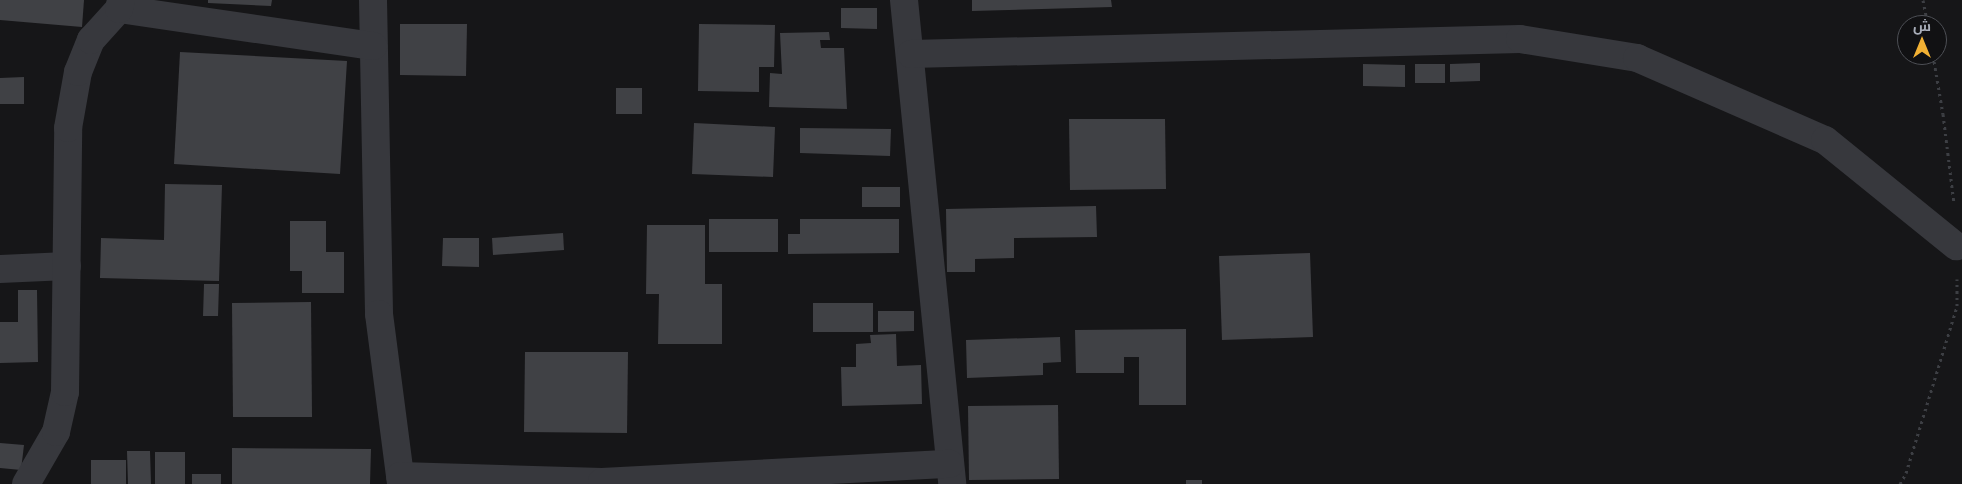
<!DOCTYPE html>
<html>
<head>
<meta charset="utf-8">
<style>
	body { margin:0 }
	#map { position:relative; width:1962px; height:484px; overflow:hidden; background:#161618; font-family:"DM Sans",Cairo,sans-serif }
	div>[style] { position:absolute }
	.building>* { inset:0; background:#404145 }
	.path>* { height:3px; margin-top:-1.5px; transform-origin:0; background:repeating-linear-gradient(90deg,#3d3f44 0 2.5px,transparent 0 6.5px) }
	.minor>* { height:28px; margin:-14px; padding:0 14px; transform-origin:14px; border-radius:14px; background:#37383d }
	span { translate:-50% -50%; white-space:nowrap; text-align:center; line-height:1.15; -webkit-text-stroke:4px #111113; paint-order:stroke }
	.north { position:absolute; left:1897px; top:15px; width:50px; height:50px; box-sizing:border-box; background:#111113; border:1px solid #4d4f55; border-radius:50%; rotate:0deg; font-size:14px; font-weight:700; line-height:20px; text-align:center; color:#a8adb8 }
	.north::after { content:''; display:block; margin:auto; width:18px; height:22px; background:#f2b134; clip-path:polygon(50% 0,100% 100%,50% 72%,0 100%) }
</style>
</head>
<body>
<div id="map">
	<div class="building">
		<div style="clip-path:polygon(0 0,84px 0,82px 27px,0 20px)"></div>
		<div style="clip-path:polygon(208px 0,272px 0,271px 6px,208px 3px)"></div>
		<div style="clip-path:polygon(972px 0,1111px 0,1112px 7px,972px 11px)"></div>
		<div style="clip-path:polygon(841px 8px,877px 8px,877px 29px,841px 28px)"></div>
		<div style="clip-path:polygon(400px 24px,467px 24px,466px 76px,400px 75px)"></div>
		<div style="clip-path:polygon(699px 24px,775px 25px,774px 67px,759px 67px,759px 92px,698px 91px)"></div>
		<div style="clip-path:polygon(829px 32px,830px 40px,820px 40px,821px 48px,844px 48px,847px 109px,769px 107px,770px 73px,782px 74px,780px 33px)"></div>
		<div style="clip-path:polygon(180px 52px,347px 61px,340px 174px,174px 164px)"></div>
		<div style="clip-path:polygon(1480px 63px,1480px 81px,1450px 82px,1450px 64px)"></div>
		<div style="clip-path:polygon(1363px 64px,1405px 65px,1405px 87px,1363px 86px)"></div>
		<div style="clip-path:polygon(1415px 64px,1445px 64px,1445px 83px,1415px 83px)"></div>
		<div style="clip-path:polygon(24px 77px,24px 104px,0 104px,0 78px)"></div>
		<div style="clip-path:polygon(616px 88px,642px 88px,642px 114px,616px 114px)"></div>
		<div style="clip-path:polygon(1069px 119px,1165px 119px,1166px 189px,1070px 190px)"></div>
		<div style="clip-path:polygon(694px 123px,775px 127px,773px 177px,692px 174px)"></div>
		<div style="clip-path:polygon(800px 128px,891px 129px,890px 156px,800px 153px)"></div>
		<div style="clip-path:polygon(165px 184px,222px 185px,219px 281px,100px 278px,101px 238px,164px 240px)"></div>
		<div style="clip-path:polygon(862px 187px,900px 187px,900px 207px,862px 207px)"></div>
		<div style="clip-path:polygon(1096px 206px,1097px 237px,1014px 238px,1014px 258px,975px 259px,975px 272px,947px 272px,946px 209px)"></div>
		<div style="clip-path:polygon(709px 219px,778px 219px,778px 252px,709px 252px)"></div>
		<div style="clip-path:polygon(800px 219px,899px 219px,899px 253px,788px 254px,788px 234px,800px 234px)"></div>
		<div style="clip-path:polygon(290px 221px,326px 221px,326px 252px,344px 252px,344px 293px,302px 293px,302px 271px,290px 271px)"></div>
		<div style="clip-path:polygon(647px 225px,705px 225px,705px 284px,722px 284px,722px 344px,658px 344px,659px 294px,646px 294px)"></div>
		<div style="clip-path:polygon(563px 233px,564px 250px,493px 255px,492px 238px)"></div>
		<div style="clip-path:polygon(443px 238px,479px 238px,479px 267px,442px 266px)"></div>
		<div style="clip-path:polygon(1310px 253px,1313px 337px,1222px 340px,1219px 256px)"></div>
		<div style="clip-path:polygon(204px 284px,219px 284px,218px 316px,203px 316px)"></div>
		<div style="clip-path:polygon(18px 290px,37px 290px,38px 362px,0 363px,0 322px,18px 322px)"></div>
		<div style="clip-path:polygon(311px 302px,312px 417px,233px 417px,232px 303px)"></div>
		<div style="clip-path:polygon(813px 303px,873px 303px,873px 332px,813px 332px)"></div>
		<div style="clip-path:polygon(878px 311px,914px 311px,914px 331px,878px 332px)"></div>
		<div style="clip-path:polygon(1186px 329px,1186px 405px,1139px 405px,1139px 357px,1124px 357px,1124px 373px,1076px 373px,1075px 330px)"></div>
		<div style="clip-path:polygon(896px 334px,897px 366px,921px 365px,922px 404px,842px 406px,841px 367px,856px 367px,856px 344px,871px 343px,870px 335px)"></div>
		<div style="clip-path:polygon(1060px 337px,1061px 362px,1043px 363px,1043px 375px,967px 378px,966px 340px)"></div>
		<div style="clip-path:polygon(525px 352px,628px 352px,627px 433px,524px 432px)"></div>
		<div style="clip-path:polygon(1058px 405px,1059px 479px,969px 480px,968px 406px)"></div>
		<div style="clip-path:polygon(0 443px,24px 445px,21px 470px,0 468px)"></div>
		<div style="clip-path:polygon(232px 448px,371px 449px,370px 484px,232px 484px)"></div>
		<div style="clip-path:polygon(127px 451px,150px 451px,151px 484px,128px 484px)"></div>
		<div style="clip-path:polygon(155px 452px,185px 452px,185px 484px,155px 484px)"></div>
		<div style="clip-path:polygon(91px 460px,126px 460px,126px 484px,91px 484px)"></div>
		<div style="clip-path:polygon(192px 474px,221px 474px,221px 484px,192px 484px)"></div>
		<div style="clip-path:polygon(1186px 480px,1202px 480px,1202px 484px,1186px 484px)"></div>
	</div>
	<div class="path">
		<div style="left:1923px;top:0;width:25px;rotate:79deg"></div>
		<div style="left:1933px;top:55px;width:60px;rotate:80.4deg"></div>
		<div style="left:1943px;top:114px;width:90px;rotate:83deg"></div>
		<div style="left:1900px;top:484px;width:13px;rotate:-61deg"></div>
		<div style="left:1906px;top:473px;width:175px;rotate:-73deg"></div>
		<div style="left:1957px;top:306px;width:27px;rotate:-90deg"></div>
	</div>
	<div class="minor">
		<div style="left:373px;top:0;width:314px;rotate:88.9deg"></div>
		<div style="left:379px;top:314px;width:171px;rotate:82.6deg"></div>
		<div style="left:904px;top:0;width:486px;rotate:84.3deg"></div>
		<div style="left:119px;top:9px;width:257px;rotate:8.3deg"></div>
		<div style="left:911px;top:54px;width:609px;rotate:-1.41deg"></div>
		<div style="left:1520px;top:39px;width:119px;rotate:9.2deg"></div>
		<div style="left:1637px;top:58px;width:205px;rotate:23.6deg"></div>
		<div style="left:1825px;top:140px;width:169px;rotate:39deg"></div>
		<div style="left:0;top:269px;width:67px;rotate:-2.6deg"></div>
		<div style="left:400px;top:476px;width:202px;rotate:1.7deg"></div>
		<div style="left:602px;top:482px;width:348px;rotate:-3deg"></div>
		<div style="left:26px;top:484px;width:60px;rotate:-60deg"></div>
		<div style="left:56px;top:432px;width:41px;rotate:-77.3deg"></div>
		<div style="left:65px;top:392px;width:264px;rotate:-89.3deg"></div>
		<div style="left:68px;top:128px;width:57px;rotate:-79.9deg"></div>
		<div style="left:78px;top:72px;width:35px;rotate:-68deg"></div>
		<div style="left:91px;top:40px;width:42px;rotate:-47.9deg"></div>
		<div style="left:119px;top:9px;width:9px;rotate:-77deg"></div>
	</div>
	<div class="north">ش</div>
</div>
</body>
</html>
